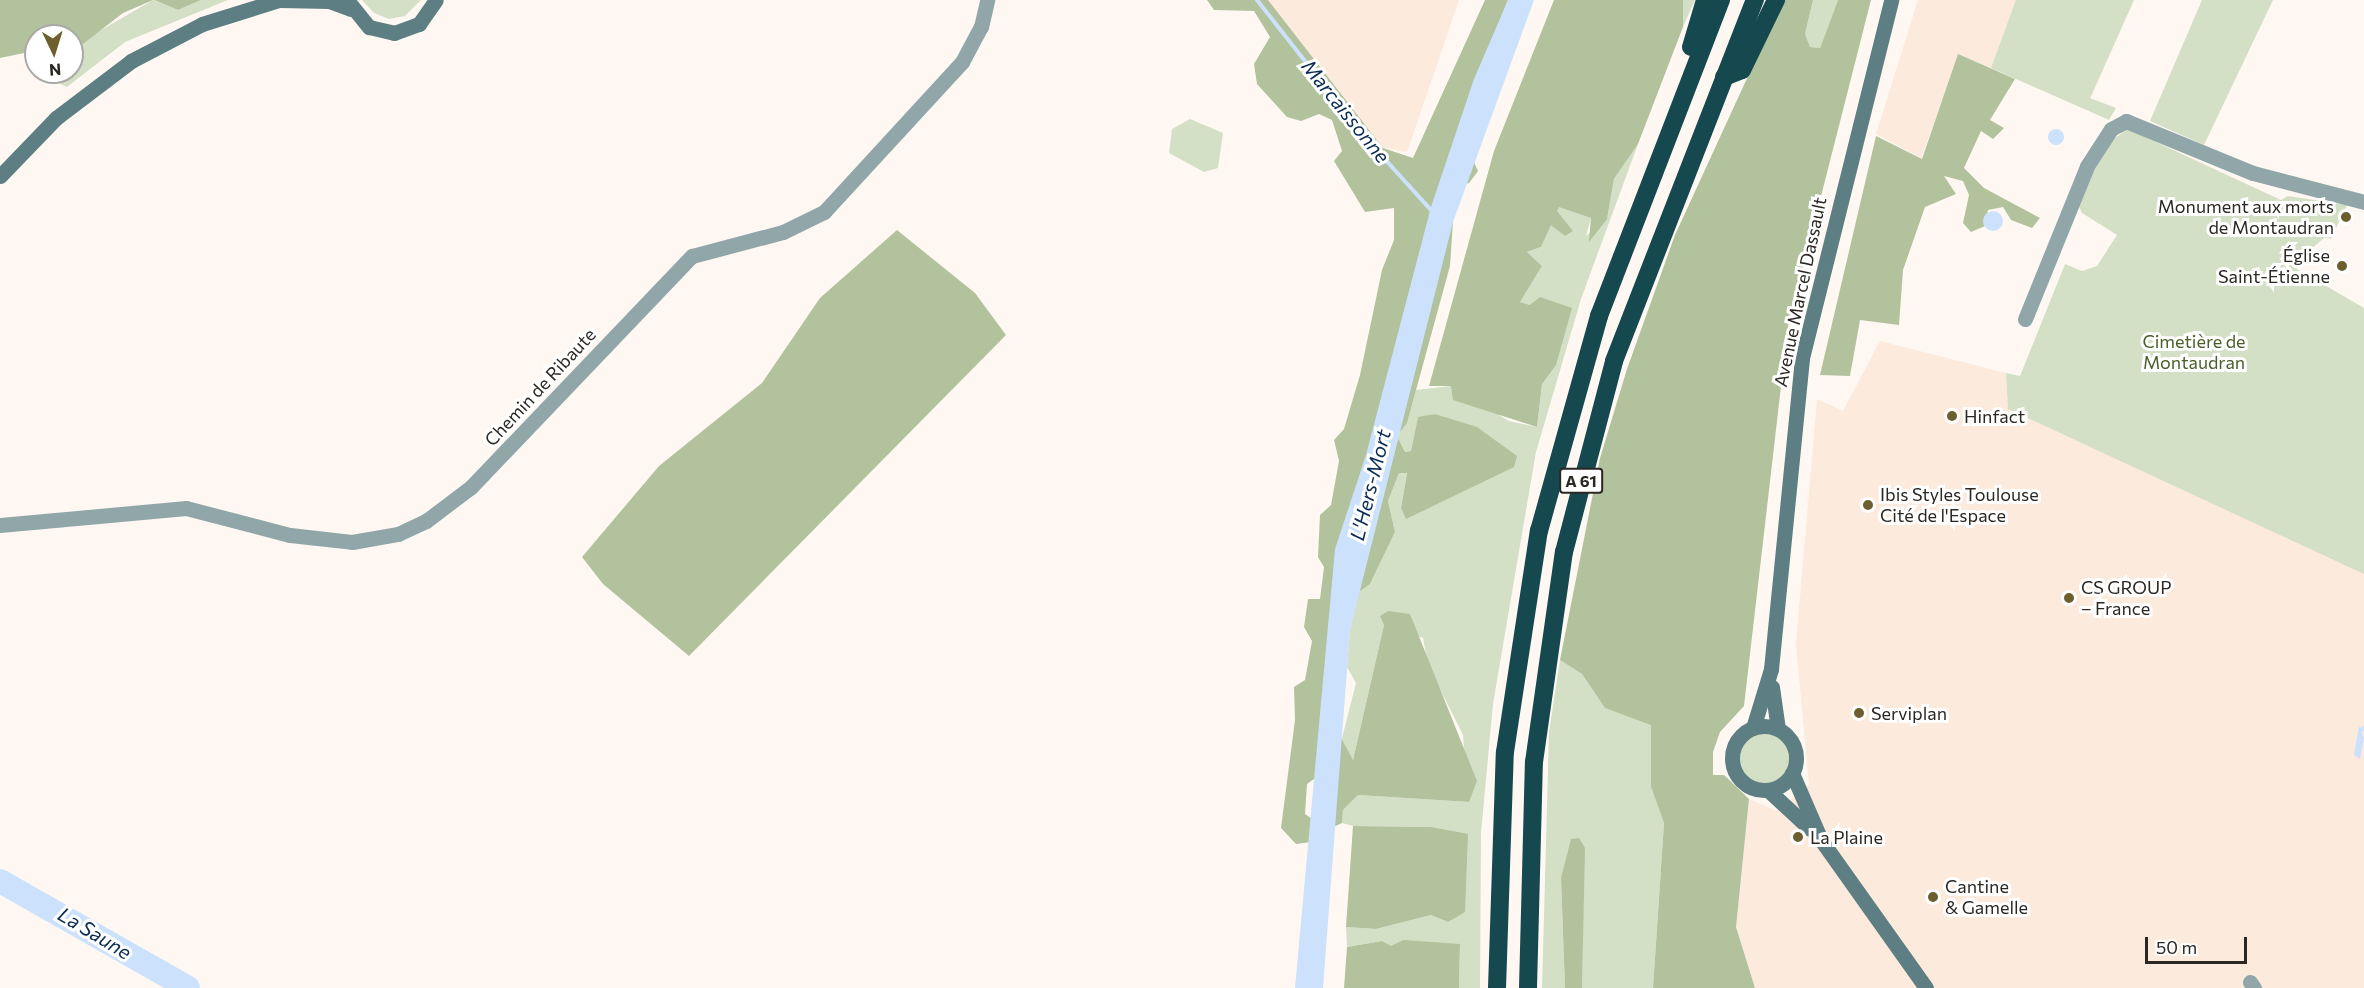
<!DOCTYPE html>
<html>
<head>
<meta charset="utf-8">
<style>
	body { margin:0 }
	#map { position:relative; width:2364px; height:988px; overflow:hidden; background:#fff8f2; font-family:Commissioner,sans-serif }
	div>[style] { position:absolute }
	.built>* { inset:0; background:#fceadc }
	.green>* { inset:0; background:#d3e0c5 }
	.round { border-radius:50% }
	.forest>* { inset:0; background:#b1c29d }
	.water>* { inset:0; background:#cce1fc }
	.stream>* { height:4px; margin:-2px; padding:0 2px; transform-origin:2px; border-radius:2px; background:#cce1fc }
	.river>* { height:24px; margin:-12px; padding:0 12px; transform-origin:12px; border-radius:12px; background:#cce1fc }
	.street>* { height:15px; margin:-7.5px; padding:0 7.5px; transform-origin:7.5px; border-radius:7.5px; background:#90a6a9 }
	.secondary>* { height:15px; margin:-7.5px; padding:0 7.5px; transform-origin:7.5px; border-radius:7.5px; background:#5d7e82 }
	.secondary>.ring { margin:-7.5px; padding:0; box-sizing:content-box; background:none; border:15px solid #5d7e82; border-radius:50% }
	.highway>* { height:18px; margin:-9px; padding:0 9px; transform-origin:9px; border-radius:9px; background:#15494f }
	.dots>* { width:16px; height:16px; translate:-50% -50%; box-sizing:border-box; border:3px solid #fff; border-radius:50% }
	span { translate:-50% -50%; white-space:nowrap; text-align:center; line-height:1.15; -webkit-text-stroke:6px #fff; paint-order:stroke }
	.shield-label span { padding:2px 4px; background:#fff; border:2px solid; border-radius:4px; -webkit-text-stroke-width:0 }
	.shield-label { font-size:16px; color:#2b2723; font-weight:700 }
	.poi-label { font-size:18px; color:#2b2723 }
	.right { translate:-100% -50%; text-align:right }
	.left { translate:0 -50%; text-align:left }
	.street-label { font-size:18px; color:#2b2723 }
	.park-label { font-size:18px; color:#495f28 }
	.water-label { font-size:20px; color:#0a2b55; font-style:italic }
	.north { position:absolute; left:24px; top:24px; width:60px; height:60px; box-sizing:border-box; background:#fff; border:2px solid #aaa9a7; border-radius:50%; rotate:176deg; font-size:16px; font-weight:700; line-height:24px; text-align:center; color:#2b2723 }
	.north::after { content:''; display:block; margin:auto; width:21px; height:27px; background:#6d5f2d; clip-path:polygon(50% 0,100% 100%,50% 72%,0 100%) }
	.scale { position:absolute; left:2145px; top:937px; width:102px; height:27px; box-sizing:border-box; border:3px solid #2b2723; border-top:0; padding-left:8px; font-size:18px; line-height:21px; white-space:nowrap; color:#2b2723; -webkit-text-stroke:4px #fff; paint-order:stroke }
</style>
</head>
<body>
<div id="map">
	<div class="built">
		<div style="clip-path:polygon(1268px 0,1459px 0,1407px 152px,1383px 148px)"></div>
		<div style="clip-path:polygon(1918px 0,2134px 0,2087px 107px,1959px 55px,1921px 158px,1876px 134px)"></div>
		<div style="clip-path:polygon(1880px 341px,2006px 373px,2008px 409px,2364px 573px,2364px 988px,1755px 988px,1736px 927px,1749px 799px,1777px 811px,1809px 785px,1796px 644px,1817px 399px,1843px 411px)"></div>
	</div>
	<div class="green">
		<div style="clip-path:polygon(153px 0,178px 10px,201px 0,228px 0,125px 42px,67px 87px,46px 77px,72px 72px,72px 47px)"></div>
		<div style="clip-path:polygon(362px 0,421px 0,405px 16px,389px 19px,374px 13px)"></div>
		<div style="clip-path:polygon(1683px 0,1695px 0,1683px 27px)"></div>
		<div style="clip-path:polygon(1813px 0,1838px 0,1820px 48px,1810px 47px,1805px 34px)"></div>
		<div style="clip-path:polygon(2016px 0,2134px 0,2090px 98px,2116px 108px,2109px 120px,1991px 68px)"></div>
		<div style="clip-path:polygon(2202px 0,2273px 0,2204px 145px,2150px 121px)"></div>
		<div style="clip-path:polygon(1190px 119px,1223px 133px,1218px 168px,1204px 172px,1169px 153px,1172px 129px)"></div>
		<div style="clip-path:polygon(2128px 129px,2281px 200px,2288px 196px,2347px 205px,2331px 239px,2325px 237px,2292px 266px,2364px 308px,2364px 574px,2008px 409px,2006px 373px,2020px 376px,2065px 264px,2082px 271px,2097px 266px,2117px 235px,2082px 213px,2077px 203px,2105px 145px)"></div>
		<div style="clip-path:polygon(1638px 144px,1581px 299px,1536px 452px,1493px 704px,1481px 833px,1480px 988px,1459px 988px,1460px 944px,1391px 947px,1382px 941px,1347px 947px,1346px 927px,1376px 929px,1431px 915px,1448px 922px,1431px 827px,1353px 826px,1342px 823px,1343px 810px,1358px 795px,1468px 802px,1463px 735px,1428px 665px,1423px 638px,1384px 625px,1353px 760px,1341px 742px,1356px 683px,1347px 667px,1350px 630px,1359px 592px,1370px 584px,1395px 532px,1388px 501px,1399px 473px,1407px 472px,1401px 508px,1470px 427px,1435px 414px,1418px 418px,1411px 451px,1405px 452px,1397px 436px,1407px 423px,1416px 390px,1451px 386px,1509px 421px,1537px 427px,1542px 384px,1530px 305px,1520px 302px,1542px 266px,1527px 252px,1541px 247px,1551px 224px,1573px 231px,1556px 211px,1559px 206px,1591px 218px,1586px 236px,1607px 219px,1614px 179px)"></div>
		<div style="clip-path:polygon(1560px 660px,1582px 674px,1605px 708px,1651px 724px,1651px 787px,1664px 823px,1653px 988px,1582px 988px,1584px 848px,1561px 878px,1565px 988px,1542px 988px,1549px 732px)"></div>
		<div class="round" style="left:1737px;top:733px;width:52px;height:52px"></div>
	</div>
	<div class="forest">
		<div style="clip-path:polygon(0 0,153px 0,123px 13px,79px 47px,72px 47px,72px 36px,36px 36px,36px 58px,29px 52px,0 58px)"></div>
		<div style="clip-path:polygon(154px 0,201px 0,178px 10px)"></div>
		<div style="clip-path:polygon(1207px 0,1268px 0,1383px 148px,1413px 158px,1485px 0,1508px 0,1458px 127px,1478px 171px,1469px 183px,1440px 190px,1453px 222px,1450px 266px,1407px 423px,1397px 436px,1405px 452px,1411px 451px,1418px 417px,1435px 414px,1477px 427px,1517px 456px,1514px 467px,1406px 519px,1401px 508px,1407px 473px,1399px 473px,1388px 501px,1395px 532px,1370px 584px,1359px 592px,1352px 577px,1379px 462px,1378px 429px,1349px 520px,1327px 654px,1325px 708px,1353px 760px,1384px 625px,1380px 616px,1388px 611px,1410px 614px,1477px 781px,1469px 802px,1358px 795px,1343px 810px,1342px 823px,1325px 831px,1324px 800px,1314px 779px,1307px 784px,1305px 814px,1314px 820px,1311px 842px,1296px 844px,1281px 828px,1295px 720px,1294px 687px,1305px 680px,1312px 641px,1304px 627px,1308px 599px,1320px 599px,1324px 567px,1318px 557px,1320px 515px,1331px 505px,1339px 461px,1334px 440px,1344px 429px,1360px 375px,1382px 270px,1394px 240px,1394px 208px,1365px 212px,1334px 161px,1342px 151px,1332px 120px,1319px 114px,1301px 121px,1287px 117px,1257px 84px,1254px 64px,1270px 37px,1254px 11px,1214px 10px)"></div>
		<div style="clip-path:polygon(1554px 0,1683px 0,1683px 27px,1638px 144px,1614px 179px,1607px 219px,1589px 242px,1591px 218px,1559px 207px,1557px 211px,1573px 231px,1565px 236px,1551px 225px,1541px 247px,1527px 252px,1542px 266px,1520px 302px,1530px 305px,1540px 297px,1572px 308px,1556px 365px,1542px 384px,1537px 427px,1453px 400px,1451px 386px,1429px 386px,1494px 151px)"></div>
		<div style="clip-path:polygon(1783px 0,1813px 0,1805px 34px,1810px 47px,1820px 48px,1838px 0,1871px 0,1788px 326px,1744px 706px,1720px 732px,1713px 752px,1713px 775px,1724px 775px,1749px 799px,1736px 927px,1755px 988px,1653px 988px,1664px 823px,1651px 787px,1651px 725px,1605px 708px,1582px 674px,1560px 660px,1600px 458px,1627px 369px,1675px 235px)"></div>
		<div style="clip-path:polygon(1958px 54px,2015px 79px,1990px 120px,2004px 128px,1993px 139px,1981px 131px,1964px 168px,1984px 188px,2040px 218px,2032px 228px,2011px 220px,2003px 207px,1988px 210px,1985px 226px,1971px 232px,1963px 223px,1969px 195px,1963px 181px,1944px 176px,1956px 194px,1925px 207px,1903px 270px,1899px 325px,1860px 320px,1850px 376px,1820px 375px,1876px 136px,1922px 159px)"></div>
		<div style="clip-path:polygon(897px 230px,975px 293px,1006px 335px,689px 656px,603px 584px,582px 557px,659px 466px,762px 383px,820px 298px)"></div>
		<div style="clip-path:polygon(1353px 826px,1431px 827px,1468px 834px,1465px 912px,1448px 922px,1431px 915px,1376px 929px,1346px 927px)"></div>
		<div style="clip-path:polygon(1579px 838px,1585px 848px,1582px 988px,1565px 988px,1561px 878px,1571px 839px)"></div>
		<div style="clip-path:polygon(1403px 940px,1460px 944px,1459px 988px,1344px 988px,1347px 947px,1382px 941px,1391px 946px)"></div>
	</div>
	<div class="water">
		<div style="clip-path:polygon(1508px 0,1534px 0,1453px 222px,1350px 630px,1323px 988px,1295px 988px,1335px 549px,1366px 455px,1431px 207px,1474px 79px)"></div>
		<div class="round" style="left:2048px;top:129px;width:16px;height:16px"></div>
		<div class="round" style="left:1983px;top:211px;width:20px;height:20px"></div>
		<div style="clip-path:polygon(2359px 726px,2364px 738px,2360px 759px,2354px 755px)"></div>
	</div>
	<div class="stream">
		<div style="left:1257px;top:0;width:172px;rotate:51.9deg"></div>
		<div style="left:1363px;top:135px;width:103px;rotate:47.8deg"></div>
		<div style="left:2361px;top:730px;width:4px;rotate:-34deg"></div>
	</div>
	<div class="river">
		<div style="left:0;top:881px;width:216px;rotate:29.6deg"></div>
	</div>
	<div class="street">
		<div style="left:2025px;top:319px;width:165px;rotate:-67.9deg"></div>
		<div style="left:2087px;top:166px;width:44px;rotate:-57deg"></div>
		<div style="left:2111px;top:129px;width:17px;rotate:-28deg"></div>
		<div style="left:2126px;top:121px;width:137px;rotate:22.3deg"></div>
		<div style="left:2253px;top:173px;width:115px;rotate:14.6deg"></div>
		<div style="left:0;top:525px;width:187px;rotate:-5.2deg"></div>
		<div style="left:186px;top:508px;width:107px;rotate:14.6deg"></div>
		<div style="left:290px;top:535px;width:62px;rotate:6.4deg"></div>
		<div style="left:352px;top:542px;width:47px;rotate:-9.9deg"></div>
		<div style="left:398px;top:534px;width:31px;rotate:-25deg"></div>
		<div style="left:426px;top:521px;width:56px;rotate:-37.1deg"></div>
		<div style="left:471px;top:487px;width:320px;rotate:-46.3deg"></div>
		<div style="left:692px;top:256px;width:94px;rotate:-14.8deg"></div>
		<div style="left:783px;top:232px;width:46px;rotate:-26deg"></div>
		<div style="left:824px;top:212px;width:204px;rotate:-47.4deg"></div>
		<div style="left:962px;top:62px;width:40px;rotate:-62deg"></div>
		<div style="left:981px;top:27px;width:28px;rotate:-77deg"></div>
		<div style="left:2250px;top:982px;width:7px;rotate:56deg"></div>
	</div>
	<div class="secondary">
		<div style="left:279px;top:0;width:50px;rotate:1.1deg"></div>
		<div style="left:329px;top:1px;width:23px;rotate:20deg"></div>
		<div style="left:347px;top:0;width:35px;rotate:51deg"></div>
		<div style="left:369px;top:27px;width:26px;rotate:13deg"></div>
		<div style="left:394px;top:33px;width:27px;rotate:-20deg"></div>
		<div style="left:419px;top:24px;width:29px;rotate:-55deg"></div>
		<div style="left:0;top:176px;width:81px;rotate:-46deg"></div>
		<div style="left:56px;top:118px;width:94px;rotate:-37.2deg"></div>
		<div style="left:131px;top:61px;width:80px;rotate:-27.5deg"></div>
		<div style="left:202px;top:24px;width:81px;rotate:-17.3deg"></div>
		<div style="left:1772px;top:687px;width:42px;rotate:81.9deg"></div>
		<div class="ring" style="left:1732px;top:726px;width:49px;height:49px"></div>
		<div style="left:1753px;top:728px;width:62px;rotate:-73deg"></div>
		<div style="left:1771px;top:669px;width:313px;rotate:-84.3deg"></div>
		<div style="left:1802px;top:358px;width:369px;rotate:-76deg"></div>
		<div style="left:1792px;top:773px;width:73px;rotate:66.6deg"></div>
		<div style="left:1821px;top:840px;width:181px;rotate:54.6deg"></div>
		<div style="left:1768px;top:790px;width:57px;rotate:42.9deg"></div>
	</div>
	<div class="highway">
		<div style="left:1691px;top:47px;width:49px;rotate:-73.4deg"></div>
		<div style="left:1724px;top:77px;width:19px;rotate:-21deg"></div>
		<div style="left:1742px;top:70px;width:78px;rotate:-64.1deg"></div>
		<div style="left:1497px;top:988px;width:236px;rotate:-88.1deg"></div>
		<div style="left:1505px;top:752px;width:224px;rotate:-81.3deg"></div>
		<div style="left:1539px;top:531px;width:223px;rotate:-74.4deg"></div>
		<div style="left:1599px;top:316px;width:339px;rotate:-68.9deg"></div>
		<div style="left:1528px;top:988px;width:226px;rotate:-88.5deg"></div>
		<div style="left:1534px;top:762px;width:212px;rotate:-81.9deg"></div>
		<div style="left:1564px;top:552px;width:197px;rotate:-75.3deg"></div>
		<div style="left:1614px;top:361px;width:388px;rotate:-68.7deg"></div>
	</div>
	<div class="dots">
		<div style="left:2346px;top:217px;background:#6d5f2d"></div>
		<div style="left:2342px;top:266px;background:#6d5f2d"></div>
		<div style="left:1952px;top:416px;background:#6d5f2d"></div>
		<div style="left:1868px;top:505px;background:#6d5f2d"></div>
		<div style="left:2069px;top:598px;background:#6d5f2d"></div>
		<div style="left:1859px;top:713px;background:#6d5f2d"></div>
		<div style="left:1798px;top:837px;background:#6d5f2d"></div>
		<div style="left:1933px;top:897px;background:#6d5f2d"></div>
	</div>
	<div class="shield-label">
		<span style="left:1581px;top:481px">A 61</span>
	</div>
	<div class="poi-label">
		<span class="right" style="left:2334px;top:217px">Monument aux morts<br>de Montaudran</span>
		<span class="right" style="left:2330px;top:266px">Église<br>Saint-Étienne</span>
		<span class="left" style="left:1964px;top:416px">Hinfact</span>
		<span class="left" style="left:1880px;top:505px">Ibis Styles Toulouse<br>Cité de l'Espace</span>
		<span class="left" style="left:2081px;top:598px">CS GROUP<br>– France</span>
		<span class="left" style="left:1871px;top:713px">Serviplan</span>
		<span class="left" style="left:1810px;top:837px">La Plaine</span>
		<span class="left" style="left:1945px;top:897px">Cantine<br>&amp; Gamelle</span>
	</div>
	<div class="street-label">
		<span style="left:1800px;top:292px;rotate:-78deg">Avenue Marcel Dassault</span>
		<span style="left:540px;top:387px;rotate:-47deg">Chemin de Ribaute</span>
	</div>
	<div class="park-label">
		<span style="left:2194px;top:352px">Cimetière de<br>Montaudran</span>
	</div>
	<div class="water-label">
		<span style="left:1346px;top:111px;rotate:51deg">Marcaissonne</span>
		<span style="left:1370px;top:485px;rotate:-76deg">L'Hers-Mort</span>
		<span style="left:95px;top:933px;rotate:31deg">La Saune</span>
	</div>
	<div class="north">N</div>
	<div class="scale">50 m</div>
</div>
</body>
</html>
